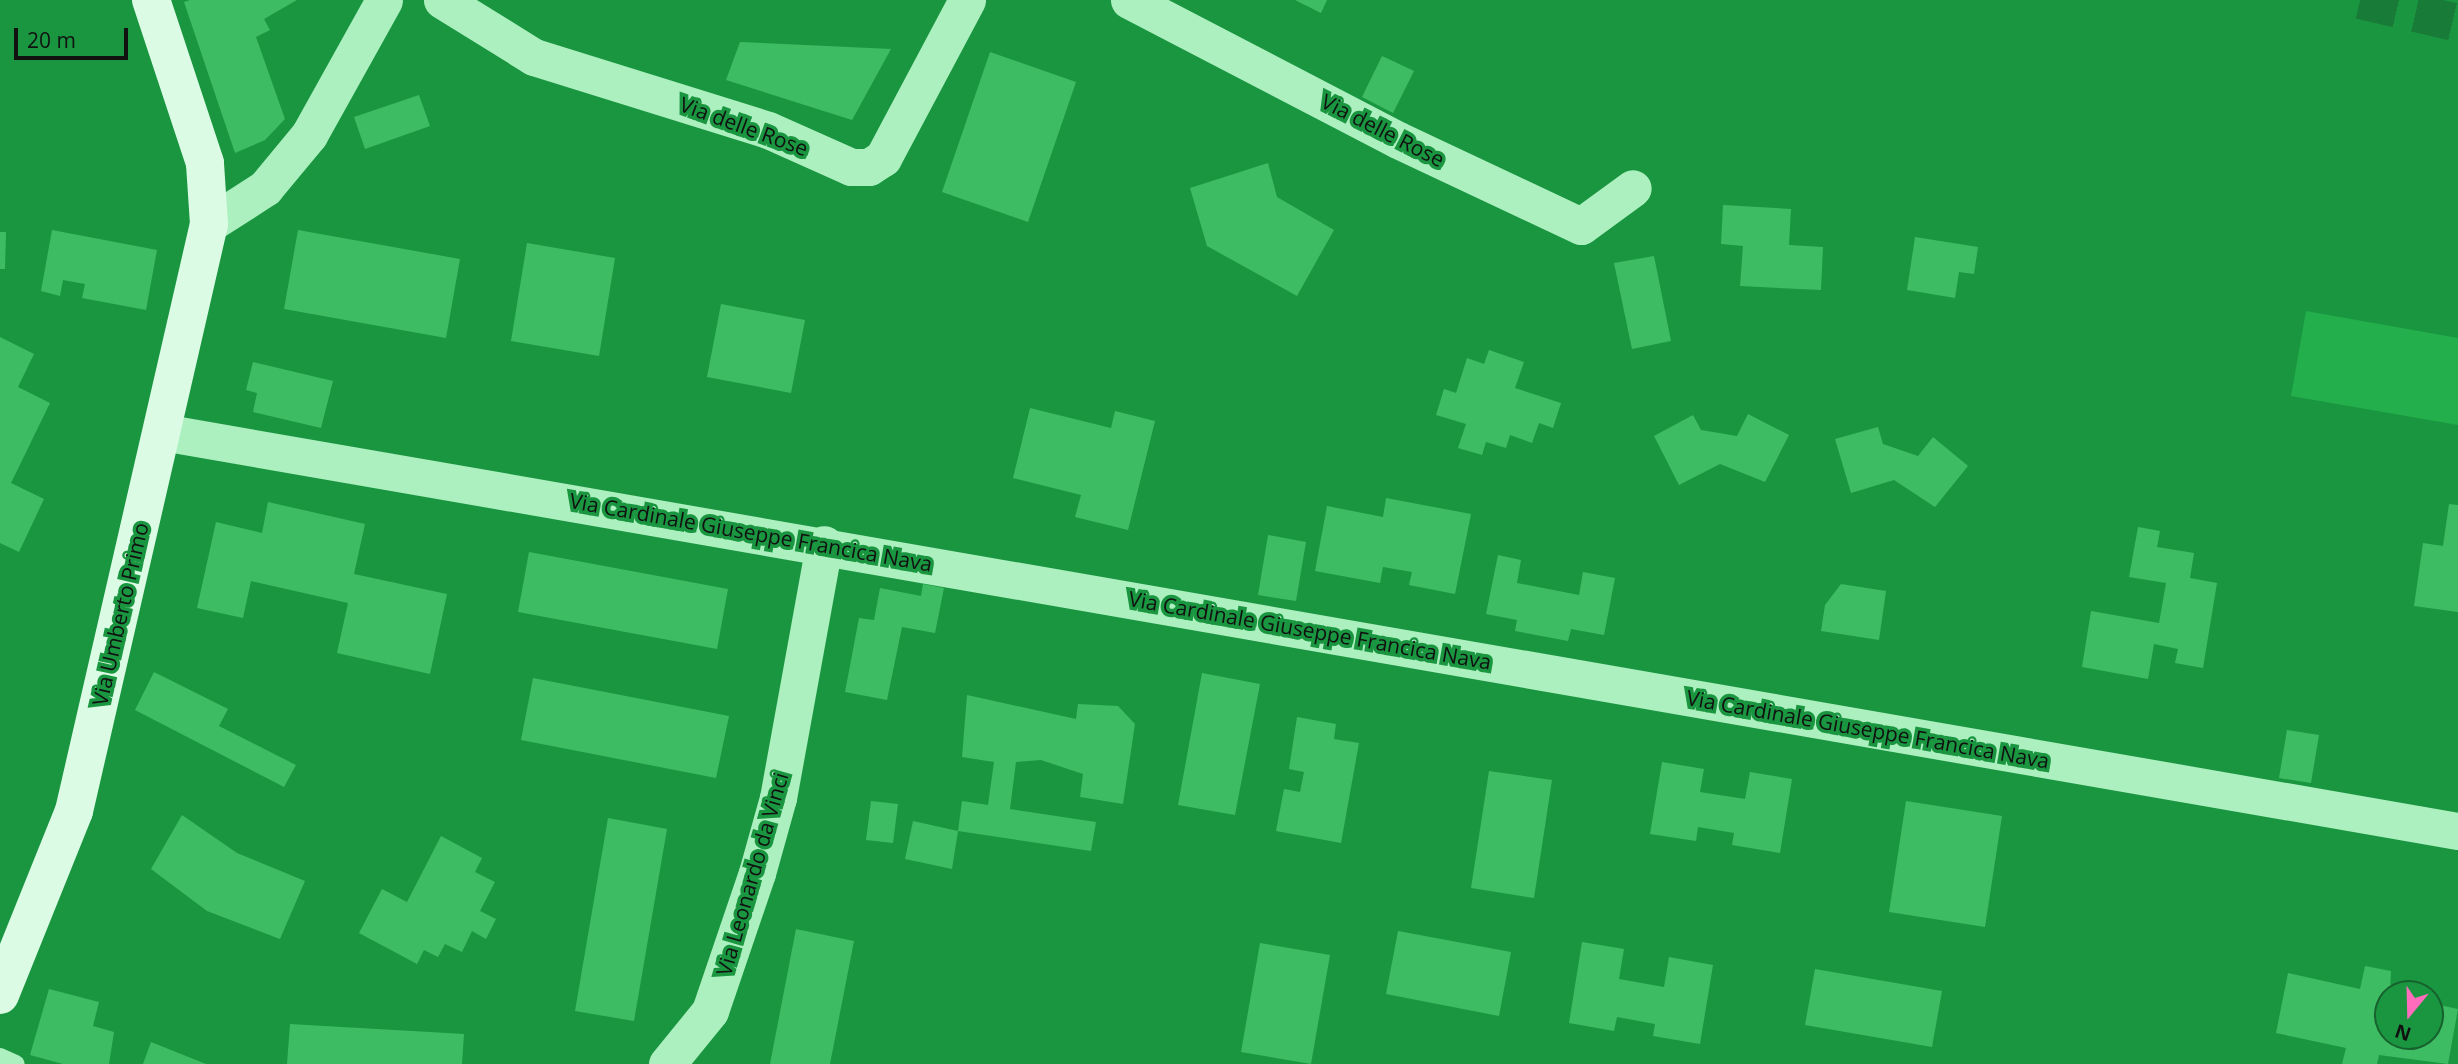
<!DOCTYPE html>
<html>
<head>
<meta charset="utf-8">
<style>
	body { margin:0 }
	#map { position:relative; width:2458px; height:1064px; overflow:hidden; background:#1a9640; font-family:"Open Sans",sans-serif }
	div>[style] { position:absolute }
	.green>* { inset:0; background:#23af4c }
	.building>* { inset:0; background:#3ebc63 }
	.highway-tunnel>* { height:38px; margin-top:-19px; transform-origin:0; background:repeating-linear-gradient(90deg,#187b37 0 38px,transparent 0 57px) }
	.lane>* { height:18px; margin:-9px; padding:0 9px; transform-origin:9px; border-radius:9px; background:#adf0c0 }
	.street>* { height:37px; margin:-18.5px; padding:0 18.5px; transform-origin:18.5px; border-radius:18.5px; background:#adf0c0 }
	.secondary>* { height:38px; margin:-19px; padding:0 19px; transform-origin:19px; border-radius:19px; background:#dbfbe5 }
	span { translate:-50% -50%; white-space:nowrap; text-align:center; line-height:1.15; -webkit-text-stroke:7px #1a9640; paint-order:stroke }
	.street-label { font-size:21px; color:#111 }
	.north { position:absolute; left:2374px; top:980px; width:70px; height:70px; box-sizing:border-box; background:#1a9640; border:2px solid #16612d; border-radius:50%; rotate:199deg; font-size:19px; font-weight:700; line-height:28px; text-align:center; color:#111 }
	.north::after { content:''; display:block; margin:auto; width:24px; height:32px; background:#ff6cbc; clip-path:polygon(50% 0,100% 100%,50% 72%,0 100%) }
	.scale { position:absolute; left:14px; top:28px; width:114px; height:32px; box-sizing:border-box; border:4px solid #111; border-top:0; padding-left:9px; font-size:21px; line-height:24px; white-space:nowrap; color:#111; -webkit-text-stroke:5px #1a9640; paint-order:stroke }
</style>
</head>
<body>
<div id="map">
	<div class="green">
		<div style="clip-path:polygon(2306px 311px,2458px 338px,2458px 425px,2291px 396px)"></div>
	</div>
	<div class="building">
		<div style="clip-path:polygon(190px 0,297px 0,264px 19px,270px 30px,256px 37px,285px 119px,265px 140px,235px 153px,184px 2px)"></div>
		<div style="clip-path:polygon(1295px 0,1327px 0,1321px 13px)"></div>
		<div style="clip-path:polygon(740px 42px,891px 49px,852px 120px,726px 80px)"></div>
		<div style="clip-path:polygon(990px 52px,1076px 82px,1028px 222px,942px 192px)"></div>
		<div style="clip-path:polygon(1382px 56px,1414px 71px,1393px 113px,1362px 97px)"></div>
		<div style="clip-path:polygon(419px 95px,430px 126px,365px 149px,354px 117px)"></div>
		<div style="clip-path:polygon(1268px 163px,1277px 197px,1334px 230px,1297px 296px,1207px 246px,1190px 188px)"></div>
		<div style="clip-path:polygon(1723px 205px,1791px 209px,1789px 245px,1823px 247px,1821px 290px,1740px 286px,1743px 246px,1721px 244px)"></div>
		<div style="clip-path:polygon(52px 230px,157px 250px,146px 310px,82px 298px,85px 284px,63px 280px,60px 296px,41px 291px)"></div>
		<div style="clip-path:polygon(298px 230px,460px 259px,446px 338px,284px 309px)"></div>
		<div style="clip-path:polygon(0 232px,6px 232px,5px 269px,0 269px)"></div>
		<div style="clip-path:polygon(1915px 237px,1978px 247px,1974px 274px,1959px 272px,1955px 298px,1907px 290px)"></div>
		<div style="clip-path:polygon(527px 243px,615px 258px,599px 356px,511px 341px)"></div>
		<div style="clip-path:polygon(1654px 256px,1671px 341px,1632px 349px,1614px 263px)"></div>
		<div style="clip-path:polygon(721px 304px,805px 320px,791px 393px,707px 377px)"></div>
		<div style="clip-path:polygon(0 337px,34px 354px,18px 387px,50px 403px,11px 483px,44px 499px,19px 552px,0 543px)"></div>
		<div style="clip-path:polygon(1489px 350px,1524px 362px,1515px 388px,1561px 403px,1553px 428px,1539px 423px,1532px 443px,1510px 435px,1506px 448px,1486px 442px,1482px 455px,1458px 448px,1466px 424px,1436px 415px,1444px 389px,1456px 393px,1467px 358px,1484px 364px)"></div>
		<div style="clip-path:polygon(253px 362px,333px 381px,321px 428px,253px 412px,257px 393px,246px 390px)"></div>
		<div style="clip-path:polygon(1030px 408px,1111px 428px,1115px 411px,1155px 421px,1128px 530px,1075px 517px,1081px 495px,1013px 478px)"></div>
		<div style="clip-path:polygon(1748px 414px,1789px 435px,1765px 482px,1720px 464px,1679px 485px,1654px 436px,1693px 415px,1701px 430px,1737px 436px)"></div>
		<div style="clip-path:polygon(1878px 427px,1883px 444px,1918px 456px,1933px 437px,1968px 466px,1935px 507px,1894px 480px,1851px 493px,1835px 439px)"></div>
		<div style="clip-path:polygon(1386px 498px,1471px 514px,1455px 594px,1409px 585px,1412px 572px,1383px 567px,1380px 583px,1315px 571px,1327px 506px,1383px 517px)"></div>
		<div style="clip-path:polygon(268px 502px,365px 524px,354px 574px,447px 594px,430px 674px,337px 653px,348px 603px,251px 581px,243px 618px,197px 608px,216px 522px,262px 533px)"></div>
		<div style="clip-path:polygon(2449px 504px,2458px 505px,2458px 612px,2414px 606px,2423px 543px,2443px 546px)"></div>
		<div style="clip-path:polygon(2138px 527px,2160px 531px,2157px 547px,2194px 553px,2190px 578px,2217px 583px,2203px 668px,2175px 663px,2178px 649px,2154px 644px,2148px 679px,2082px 667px,2091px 611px,2159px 623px,2166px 583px,2129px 577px)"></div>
		<div style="clip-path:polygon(1268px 535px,1306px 542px,1296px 601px,1258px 595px)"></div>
		<div style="clip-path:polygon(529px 552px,728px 589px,717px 649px,518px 612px)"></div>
		<div style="clip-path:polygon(1498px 555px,1521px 560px,1517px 583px,1579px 595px,1583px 572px,1615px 578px,1604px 635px,1571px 629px,1568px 641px,1515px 631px,1517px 620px,1486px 614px)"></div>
		<div style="clip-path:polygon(923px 584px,944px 588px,935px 633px,902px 627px,887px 700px,845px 692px,859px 618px,874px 620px,880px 588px,921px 596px)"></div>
		<div style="clip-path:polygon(1841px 584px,1886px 591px,1879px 640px,1821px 631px,1825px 605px)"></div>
		<div style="clip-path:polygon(154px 672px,228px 709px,219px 726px,296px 765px,284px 787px,135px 710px)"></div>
		<div style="clip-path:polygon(1202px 673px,1260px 684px,1235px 815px,1178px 805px)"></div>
		<div style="clip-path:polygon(533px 678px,729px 716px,716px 778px,521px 740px)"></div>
		<div style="clip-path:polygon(967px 695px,1076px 719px,1078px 704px,1118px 706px,1135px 724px,1123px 804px,1080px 797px,1083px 774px,1041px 760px,1016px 762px,1010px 809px,1096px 822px,1091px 851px,958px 831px,952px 869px,905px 859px,913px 821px,958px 831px,962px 801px,988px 805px,994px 762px,962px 757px)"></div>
		<div style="clip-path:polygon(1297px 717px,1336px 724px,1334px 739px,1359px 743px,1341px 843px,1276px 831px,1284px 789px,1300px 792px,1304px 772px,1289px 769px)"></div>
		<div style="clip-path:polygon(2287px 730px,2319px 735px,2311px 783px,2279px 778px)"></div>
		<div style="clip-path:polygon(1662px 762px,1704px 769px,1700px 792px,1745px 799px,1750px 772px,1792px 779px,1780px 853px,1732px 845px,1734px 833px,1698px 827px,1696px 841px,1650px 834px)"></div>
		<div style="clip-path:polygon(1489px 771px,1552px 780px,1534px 898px,1471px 888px)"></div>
		<div style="clip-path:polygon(871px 801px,898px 804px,893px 843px,866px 840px)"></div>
		<div style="clip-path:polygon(1906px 801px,2002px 816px,1985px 927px,1889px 912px)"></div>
		<div style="clip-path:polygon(182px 815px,237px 853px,305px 881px,280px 939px,207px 911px,151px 869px)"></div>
		<div style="clip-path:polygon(608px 818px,667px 829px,634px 1021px,575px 1011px)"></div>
		<div style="clip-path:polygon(441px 836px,482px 858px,475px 872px,495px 882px,480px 911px,496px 919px,486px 939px,472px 931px,462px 952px,445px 944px,438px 957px,424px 950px,417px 964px,359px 933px,382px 889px,407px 902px)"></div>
		<div style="clip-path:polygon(796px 929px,854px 941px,830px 1064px,770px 1064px)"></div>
		<div style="clip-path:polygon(1398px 931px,1511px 952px,1499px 1016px,1386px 994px)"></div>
		<div style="clip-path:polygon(1582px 942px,1624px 949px,1619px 979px,1664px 987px,1669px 957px,1713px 965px,1700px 1044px,1653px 1036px,1655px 1024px,1617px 1017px,1614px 1031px,1569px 1023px)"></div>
		<div style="clip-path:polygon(1260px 943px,1330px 955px,1311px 1064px,1241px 1052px)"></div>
		<div style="clip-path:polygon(2365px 966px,2391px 971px,2388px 1036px,2430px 1036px,2430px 1003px,2458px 1009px,2448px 1064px,2379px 1055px,2377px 1064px,2342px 1064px,2346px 1048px,2276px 1033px,2288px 973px,2360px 989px)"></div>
		<div style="clip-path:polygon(1815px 969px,1942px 991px,1932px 1047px,1805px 1025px)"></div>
		<div style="clip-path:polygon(49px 989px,99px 1002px,93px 1026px,114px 1032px,109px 1064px,63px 1064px,30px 1055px)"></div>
		<div style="clip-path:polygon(290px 1024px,464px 1034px,462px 1064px,287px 1064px)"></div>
		<div style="clip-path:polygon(151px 1042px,206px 1064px,143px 1064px)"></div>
	</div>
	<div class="highway-tunnel">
		<div style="left:2360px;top:0;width:101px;rotate:13.2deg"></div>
	</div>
	<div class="lane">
		<div style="left:0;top:1057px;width:17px;rotate:24deg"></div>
	</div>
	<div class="street">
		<div style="left:442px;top:0;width:108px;rotate:31.8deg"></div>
		<div style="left:534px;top:57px;width:245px;rotate:17.3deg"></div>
		<div style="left:768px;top:130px;width:91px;rotate:24deg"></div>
		<div style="left:851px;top:167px;width:18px"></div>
		<div style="left:869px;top:167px;width:17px;rotate:-33deg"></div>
		<div style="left:883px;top:158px;width:179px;rotate:-62deg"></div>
		<div style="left:1129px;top:0;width:303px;rotate:27.5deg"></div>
		<div style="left:1398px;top:140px;width:202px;rotate:25.2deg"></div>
		<div style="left:1581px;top:226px;width:64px;rotate:-36.2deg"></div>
		<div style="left:209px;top:224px;width:67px;rotate:-32.7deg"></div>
		<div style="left:265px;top:188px;width:69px;rotate:-50.3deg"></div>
		<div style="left:309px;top:135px;width:154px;rotate:-60.9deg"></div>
		<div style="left:162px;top:432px;width:2330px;rotate:9.86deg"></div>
		<div style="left:667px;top:1064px;width:68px;rotate:-50.9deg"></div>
		<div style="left:710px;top:1011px;width:146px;rotate:-71.2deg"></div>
		<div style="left:757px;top:873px;width:78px;rotate:-74.4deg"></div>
		<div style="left:778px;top:798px;width:258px;rotate:-79.7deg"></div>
	</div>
	<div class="secondary">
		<div style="left:0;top:995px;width:198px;rotate:-68.1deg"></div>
		<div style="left:74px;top:811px;width:602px;rotate:-77.05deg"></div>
		<div style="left:209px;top:224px;width:61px;rotate:-93.8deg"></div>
		<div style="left:205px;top:163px;width:172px;rotate:-108.3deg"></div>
	</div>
	<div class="street-label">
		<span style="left:744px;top:126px;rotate:20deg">Via delle Rose</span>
		<span style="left:1383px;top:130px;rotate:27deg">Via delle Rose</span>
		<span style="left:751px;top:532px;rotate:10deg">Via Cardinale Giuseppe Francica Nava</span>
		<span style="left:120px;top:614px;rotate:-77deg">Via Umberto Primo</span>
		<span style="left:1310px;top:630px;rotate:10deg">Via Cardinale Giuseppe Francica Nava</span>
		<span style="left:1868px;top:729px;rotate:10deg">Via Cardinale Giuseppe Francica Nava</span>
		<span style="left:752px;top:874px;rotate:-74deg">Via Leonardo da Vinci</span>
	</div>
	<div class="north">N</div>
	<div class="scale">20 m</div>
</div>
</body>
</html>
